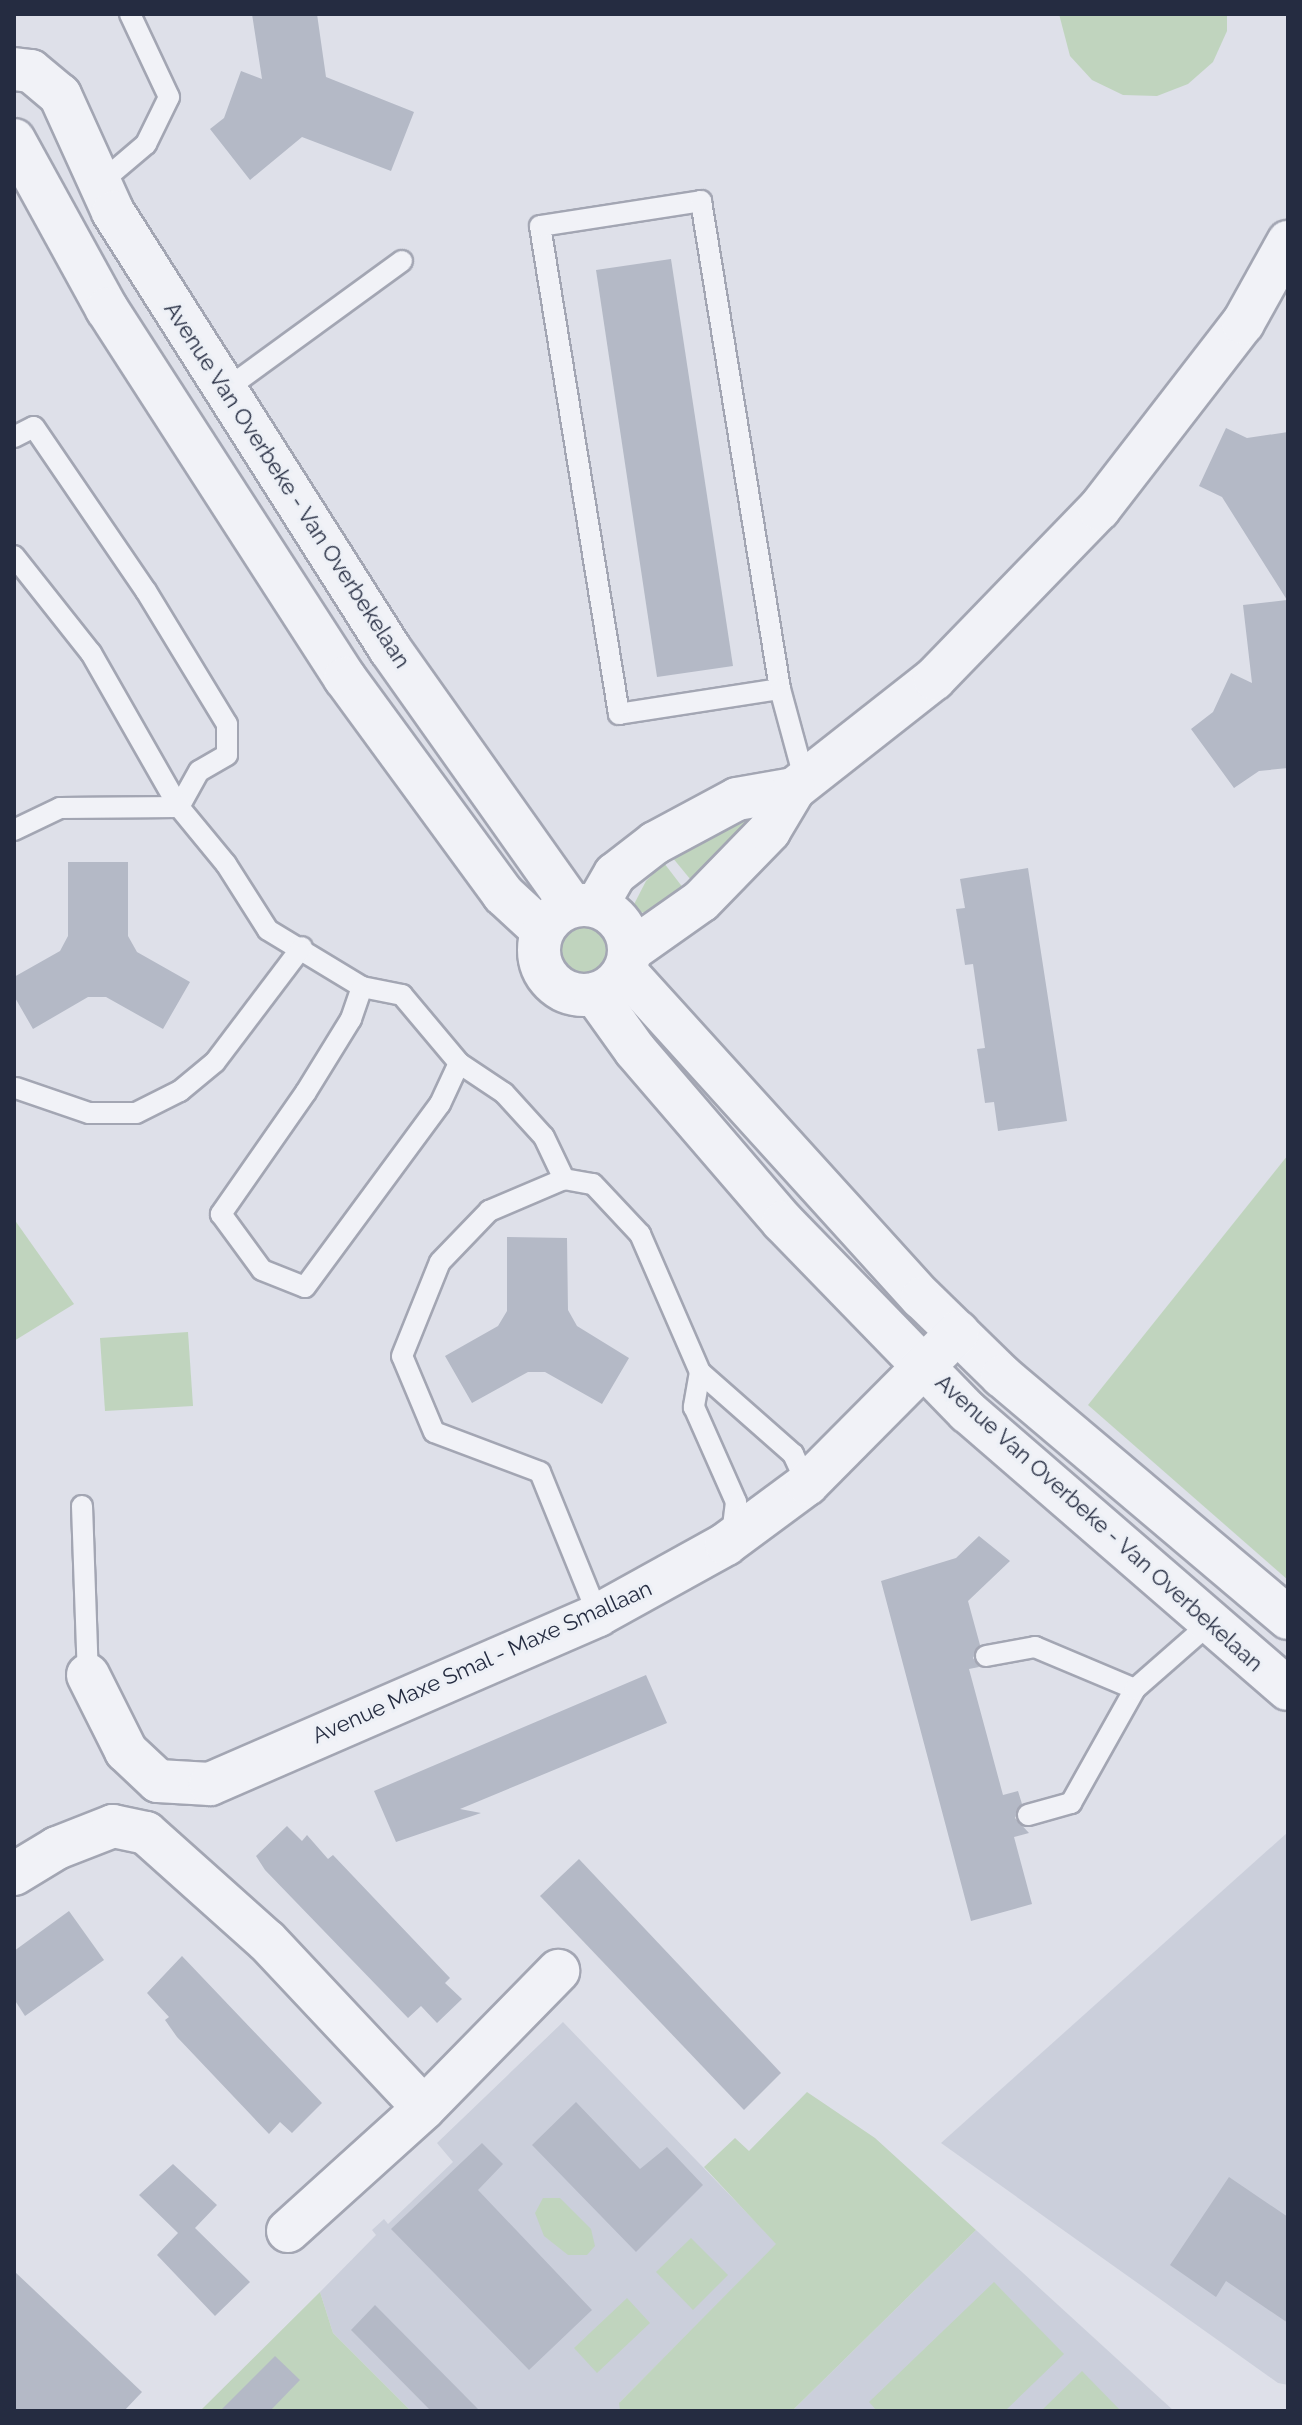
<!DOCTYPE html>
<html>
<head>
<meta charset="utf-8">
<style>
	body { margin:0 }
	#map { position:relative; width:1302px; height:2425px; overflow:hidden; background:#dee0e9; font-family:Raleway,sans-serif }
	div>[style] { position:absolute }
	.built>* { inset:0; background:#cbcfdb }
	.green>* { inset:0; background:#c0d4be }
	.round { border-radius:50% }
	.building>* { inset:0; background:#b4b9c6 }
	.roads { filter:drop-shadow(2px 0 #a3a6b3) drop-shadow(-2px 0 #a3a6b3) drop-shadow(0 2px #a3a6b3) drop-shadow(0 -2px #a3a6b3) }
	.service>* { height:20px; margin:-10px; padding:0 10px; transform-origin:10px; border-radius:10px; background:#f1f2f7 }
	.minor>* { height:42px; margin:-21px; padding:0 21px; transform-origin:21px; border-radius:21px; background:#f1f2f7 }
	.minor>.ring { margin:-21px; padding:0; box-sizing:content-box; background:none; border:42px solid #f1f2f7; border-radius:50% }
	span { translate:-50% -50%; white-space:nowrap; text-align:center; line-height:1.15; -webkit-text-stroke:6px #edf0f6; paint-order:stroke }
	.street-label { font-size:22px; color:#252c41 }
	.frame { position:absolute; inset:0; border:16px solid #252c41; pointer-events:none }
</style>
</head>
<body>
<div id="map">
	<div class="built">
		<div style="clip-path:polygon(1288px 1832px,1288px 2385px,1278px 2383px,941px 2143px)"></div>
		<div style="clip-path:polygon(563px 2022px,777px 2244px,620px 2402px,620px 2411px,411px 2411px,333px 2333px,320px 2292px,376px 2235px,372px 2230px,384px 2219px,388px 2224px,453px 2162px,437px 2143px)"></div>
		<div style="clip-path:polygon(976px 2230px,1174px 2411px,792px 2411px)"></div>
	</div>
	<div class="green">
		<div style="clip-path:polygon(1059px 14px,1227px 14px,1227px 31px,1213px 62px,1188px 84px,1157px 96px,1123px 95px,1092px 80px,1070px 56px)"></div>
		<div style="clip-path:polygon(744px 814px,754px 816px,695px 885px,672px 857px)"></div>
		<div style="clip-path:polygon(664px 863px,687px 893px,657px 909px,628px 916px,646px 881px)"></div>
		<div class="round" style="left:556px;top:924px;width:54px;height:54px"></div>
		<div style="clip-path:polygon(1288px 1155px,1288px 1580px,1088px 1405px)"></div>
		<div style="clip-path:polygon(14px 1219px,74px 1304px,14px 1341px)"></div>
		<div style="clip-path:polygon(188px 1332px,193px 1406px,105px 1411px,100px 1338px)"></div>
		<div style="clip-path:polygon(807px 2092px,875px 2138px,976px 2230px,792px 2411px,620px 2411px,619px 2403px,776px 2244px,704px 2167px,735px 2138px,749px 2151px)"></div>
		<div style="clip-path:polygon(543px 2198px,560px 2198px,591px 2229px,595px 2246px,587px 2255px,568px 2255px,544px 2236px,535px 2213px)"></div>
		<div style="clip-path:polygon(691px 2238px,728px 2275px,693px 2310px,656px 2272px)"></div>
		<div style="clip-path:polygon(994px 2282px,1064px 2354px,1005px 2411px,877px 2411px,869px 2402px)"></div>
		<div style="clip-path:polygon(320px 2292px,333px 2333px,411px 2411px,200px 2411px)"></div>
		<div style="clip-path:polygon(627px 2298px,650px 2323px,597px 2373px,574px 2348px)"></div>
		<div style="clip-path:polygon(1082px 2371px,1121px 2411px,1041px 2411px)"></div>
	</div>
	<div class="building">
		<div style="clip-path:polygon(252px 14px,317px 14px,326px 77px,414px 112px,391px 171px,302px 137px,250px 180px,210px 129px,224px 118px,241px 71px,262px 79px)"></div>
		<div style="clip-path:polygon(671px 259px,733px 666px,657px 677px,596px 270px)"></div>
		<div style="clip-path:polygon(1226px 428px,1247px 438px,1288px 432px,1288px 768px,1259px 771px,1234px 788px,1191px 729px,1213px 712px,1231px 673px,1252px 683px,1243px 605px,1287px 600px,1222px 497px,1199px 486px)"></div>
		<div style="clip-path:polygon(68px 862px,128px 862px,128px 936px,137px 952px,190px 982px,163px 1029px,106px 997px,88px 997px,33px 1029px,14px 996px,14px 977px,60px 951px,68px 936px)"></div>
		<div style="clip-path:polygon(1028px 868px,1067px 1121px,998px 1131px,994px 1102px,985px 1103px,977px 1049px,985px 1048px,973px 964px,965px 965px,956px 909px,965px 908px,960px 879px)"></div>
		<div style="clip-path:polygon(507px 1237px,567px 1238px,568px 1310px,577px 1326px,629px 1358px,602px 1404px,545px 1372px,528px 1372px,472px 1403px,445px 1356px,498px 1326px,507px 1311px)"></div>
		<div style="clip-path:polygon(979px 1536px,1010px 1561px,968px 1601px,980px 1645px,973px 1658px,979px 1667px,969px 1669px,1003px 1795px,1018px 1791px,1022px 1804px,1015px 1818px,1029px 1833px,1014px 1837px,1032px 1904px,971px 1921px,881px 1581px,956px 1558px)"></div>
		<div style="clip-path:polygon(646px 1675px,667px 1723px,460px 1809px,481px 1813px,396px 1842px,374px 1791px)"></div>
		<div style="clip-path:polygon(287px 1826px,302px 1841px,307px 1835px,328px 1859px,333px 1855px,450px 1978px,445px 1983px,462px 1999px,437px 2023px,421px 2006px,408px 2018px,265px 1870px,256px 1856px)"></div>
		<div style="clip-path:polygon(579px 1859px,781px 2073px,744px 2110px,540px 1896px)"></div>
		<div style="clip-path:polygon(69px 1911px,104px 1960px,25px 2016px,14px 1999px,14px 1951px)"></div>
		<div style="clip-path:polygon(182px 1956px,322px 2103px,292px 2133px,280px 2122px,269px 2134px,177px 2037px,165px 2020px,169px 2017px,147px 1993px)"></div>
		<div style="clip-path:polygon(576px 2102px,640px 2169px,667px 2147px,703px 2185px,636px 2252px,532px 2145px)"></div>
		<div style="clip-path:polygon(482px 2143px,503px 2164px,478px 2190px,592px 2310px,529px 2370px,391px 2229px)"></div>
		<div style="clip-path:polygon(173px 2164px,217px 2205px,195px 2228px,250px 2282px,215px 2316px,157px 2255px,178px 2233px,139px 2195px)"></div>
		<div style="clip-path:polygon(1229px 2177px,1288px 2217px,1288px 2323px,1226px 2281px,1216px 2297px,1170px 2265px)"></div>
		<div style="clip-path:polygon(14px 2271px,142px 2392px,124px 2411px,14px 2411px)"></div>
		<div style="clip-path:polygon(375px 2305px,480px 2411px,431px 2411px,351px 2330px)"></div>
		<div style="clip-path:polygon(275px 2356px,300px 2380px,270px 2411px,220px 2411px)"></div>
	</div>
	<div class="roads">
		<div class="service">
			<div style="left:99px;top:184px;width:62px;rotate:-40.4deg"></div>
			<div style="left:146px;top:144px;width:52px;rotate:-63.9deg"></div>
			<div style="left:169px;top:97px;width:92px;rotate:-115.2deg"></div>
			<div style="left:225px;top:390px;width:219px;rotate:-36.1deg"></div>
			<div style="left:14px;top:437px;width:22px;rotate:-27deg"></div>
			<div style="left:34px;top:427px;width:199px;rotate:55.7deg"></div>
			<div style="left:146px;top:591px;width:156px;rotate:58.7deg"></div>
			<div style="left:227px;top:724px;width:31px;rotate:90deg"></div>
			<div style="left:227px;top:755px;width:32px;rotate:150deg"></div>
			<div style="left:199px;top:771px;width:41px;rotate:119.1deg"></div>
			<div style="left:14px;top:556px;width:124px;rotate:51.6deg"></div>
			<div style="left:91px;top:653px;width:177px;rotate:60.3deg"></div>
			<div style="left:780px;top:689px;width:163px;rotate:171.2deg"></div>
			<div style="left:619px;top:714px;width:494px;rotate:-99.2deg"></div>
			<div style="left:540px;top:226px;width:163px;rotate:-8.8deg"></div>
			<div style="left:701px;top:201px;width:494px;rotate:80.8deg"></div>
			<div style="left:780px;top:689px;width:95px;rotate:74.8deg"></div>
			<div style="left:14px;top:830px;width:51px;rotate:-25.6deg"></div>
			<div style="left:60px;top:808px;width:119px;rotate:-0.5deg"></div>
			<div style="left:179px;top:807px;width:74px;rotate:50.5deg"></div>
			<div style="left:226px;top:864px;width:78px;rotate:57.5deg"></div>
			<div style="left:268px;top:930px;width:110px;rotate:31.2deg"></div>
			<div style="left:362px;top:987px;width:34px;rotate:109deg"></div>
			<div style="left:351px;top:1019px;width:86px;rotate:121.7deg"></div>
			<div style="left:306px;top:1092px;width:149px;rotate:124.9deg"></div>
			<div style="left:221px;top:1214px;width:69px;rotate:53.8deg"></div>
			<div style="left:262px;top:1270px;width:46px;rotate:21.6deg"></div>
			<div style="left:305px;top:1287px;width:227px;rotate:-53.6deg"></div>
			<div style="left:440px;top:1104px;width:45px;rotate:-65.1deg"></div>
			<div style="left:362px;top:987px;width:41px;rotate:11.3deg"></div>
			<div style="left:402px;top:995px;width:89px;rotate:50deg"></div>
			<div style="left:459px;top:1063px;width:54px;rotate:33.7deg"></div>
			<div style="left:504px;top:1093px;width:59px;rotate:47.7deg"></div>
			<div style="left:544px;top:1137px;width:47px;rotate:64.5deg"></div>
			<div style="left:16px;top:1088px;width:77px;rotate:18.9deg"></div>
			<div style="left:89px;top:1113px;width:47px"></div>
			<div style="left:136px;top:1113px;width:49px;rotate:-26.6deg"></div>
			<div style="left:180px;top:1091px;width:45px;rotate:-39.6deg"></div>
			<div style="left:215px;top:1062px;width:144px;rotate:-52.9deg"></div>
			<div style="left:700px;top:1372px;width:36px;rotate:100deg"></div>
			<div style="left:694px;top:1407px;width:104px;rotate:66.1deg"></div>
			<div style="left:736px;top:1502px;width:31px;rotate:97deg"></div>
			<div style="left:82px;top:1506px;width:169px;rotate:88deg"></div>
			<div style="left:598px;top:1615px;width:154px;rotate:-112.1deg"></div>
			<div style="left:540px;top:1472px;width:113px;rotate:-159.3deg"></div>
			<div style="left:434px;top:1432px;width:82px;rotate:-112.8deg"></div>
			<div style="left:402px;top:1356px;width:101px;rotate:-68deg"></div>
			<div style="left:440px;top:1262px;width:71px;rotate:-46.1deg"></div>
			<div style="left:489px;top:1211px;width:82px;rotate:-23.1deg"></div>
			<div style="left:564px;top:1179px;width:29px;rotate:10deg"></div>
			<div style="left:593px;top:1184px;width:69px;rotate:46.8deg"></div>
			<div style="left:640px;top:1234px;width:150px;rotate:66.5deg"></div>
			<div style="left:700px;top:1372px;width:124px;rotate:41.4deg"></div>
			<div style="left:793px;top:1454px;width:33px;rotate:65deg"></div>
			<div style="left:986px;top:1656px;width:50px;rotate:-10.4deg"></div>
			<div style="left:1035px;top:1647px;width:108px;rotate:22.8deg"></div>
			<div style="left:1028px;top:1815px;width:45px;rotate:-15.6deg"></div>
			<div style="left:1071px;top:1803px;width:131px;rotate:-60.7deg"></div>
			<div style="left:1135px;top:1689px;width:98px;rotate:-41.3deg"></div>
		</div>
		<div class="minor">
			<div style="left:14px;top:69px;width:17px;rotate:7deg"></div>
			<div style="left:31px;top:71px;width:38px;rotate:40deg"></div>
			<div style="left:60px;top:95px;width:128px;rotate:65.6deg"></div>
			<div style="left:113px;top:212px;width:517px;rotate:57.63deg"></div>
			<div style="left:390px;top:649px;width:315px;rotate:54.7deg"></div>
			<div style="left:14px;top:140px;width:193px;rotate:61.2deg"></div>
			<div style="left:107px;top:309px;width:439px;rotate:57.2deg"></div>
			<div style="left:345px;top:678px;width:268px;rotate:53.8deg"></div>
			<div style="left:503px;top:894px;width:53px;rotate:42.7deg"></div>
			<div class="ring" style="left:539px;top:905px;width:48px;height:48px"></div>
			<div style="left:597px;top:905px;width:36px;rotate:-60deg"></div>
			<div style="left:615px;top:874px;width:51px;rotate:-37.8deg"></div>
			<div style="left:655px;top:843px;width:93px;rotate:-28.2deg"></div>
			<div style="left:737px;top:799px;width:58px;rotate:-10deg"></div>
			<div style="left:794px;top:789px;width:178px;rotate:-38.2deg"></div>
			<div style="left:934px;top:679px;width:237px;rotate:-45.9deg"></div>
			<div style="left:1099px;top:509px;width:235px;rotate:-52.3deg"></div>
			<div style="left:1243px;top:323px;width:93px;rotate:-60.9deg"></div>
			<div style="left:630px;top:951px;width:87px;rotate:-35.2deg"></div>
			<div style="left:701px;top:901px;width:98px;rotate:-45.8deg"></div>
			<div style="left:769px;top:831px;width:49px;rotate:-59.2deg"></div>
			<div style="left:625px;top:971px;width:442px;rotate:47.8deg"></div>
			<div style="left:922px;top:1298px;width:112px;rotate:44.3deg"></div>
			<div style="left:1002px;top:1376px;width:375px;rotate:40.2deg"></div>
			<div style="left:595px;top:994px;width:69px;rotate:54.5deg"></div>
			<div style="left:635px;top:1050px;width:227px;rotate:49.3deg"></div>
			<div style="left:783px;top:1222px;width:265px;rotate:45.8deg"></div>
			<div style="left:968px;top:1412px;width:423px;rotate:40.9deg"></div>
			<div style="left:88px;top:1675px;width:85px;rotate:63.4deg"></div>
			<div style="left:126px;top:1751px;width:44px;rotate:43.2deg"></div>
			<div style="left:158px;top:1781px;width:52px;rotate:3.3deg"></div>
			<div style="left:210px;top:1784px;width:423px;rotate:-23.5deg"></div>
			<div style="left:598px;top:1615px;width:146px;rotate:-29deg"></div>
			<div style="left:726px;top:1544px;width:101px;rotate:-36.5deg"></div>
			<div style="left:807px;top:1484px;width:214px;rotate:-45.2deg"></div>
			<div style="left:14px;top:1874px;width:50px;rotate:-31.2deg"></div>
			<div style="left:57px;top:1848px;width:60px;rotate:-21.4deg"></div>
			<div style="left:113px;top:1826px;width:34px;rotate:12deg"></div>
			<div style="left:146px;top:1833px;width:162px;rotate:41.8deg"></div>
			<div style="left:267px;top:1941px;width:229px;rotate:46.8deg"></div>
			<div style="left:288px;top:2231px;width:183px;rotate:-42.1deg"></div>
			<div style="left:424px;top:2108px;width:192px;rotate:-45.6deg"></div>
		</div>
	</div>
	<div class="street-label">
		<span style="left:287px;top:485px;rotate:57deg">Avenue Van Overbeke - Van Overbekelaan</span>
		<span style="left:1099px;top:1523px;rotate:42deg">Avenue Van Overbeke - Van Overbekelaan</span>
		<span style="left:482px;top:1662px;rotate:-24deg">Avenue Maxe Smal - Maxe Smallaan</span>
	</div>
	<div class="frame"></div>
</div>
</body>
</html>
